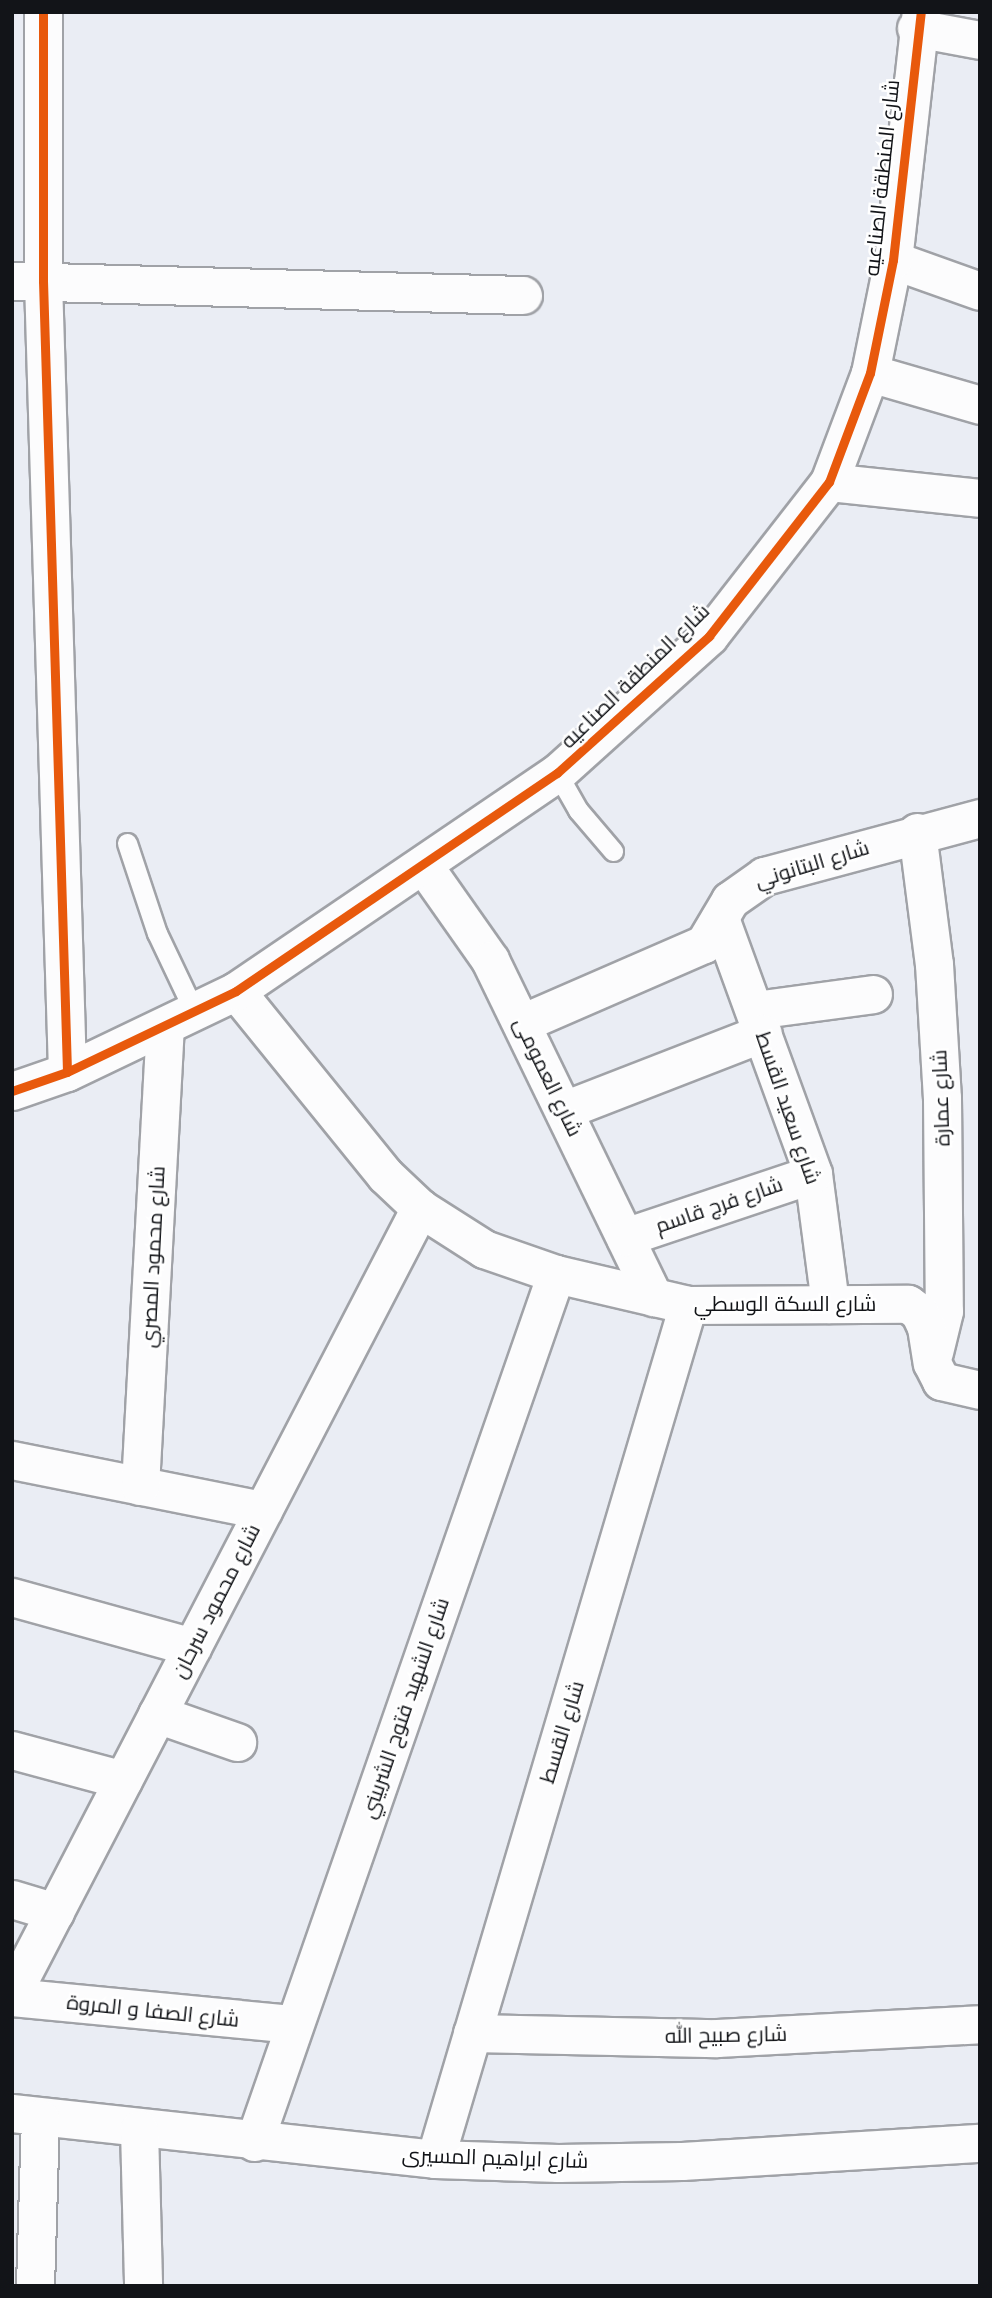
<!DOCTYPE html>
<html>
<head>
<meta charset="utf-8">
<style>
	body { margin:0 }
	#map { position:relative; width:992px; height:2298px; overflow:hidden; background:#eaedf4; font-family:"DM Sans",Cairo,sans-serif }
	div>[style] { position:absolute }
	.roads { filter:drop-shadow(2px 0 #a0a2a7) drop-shadow(-2px 0 #a0a2a7) drop-shadow(0 2px #a0a2a7) drop-shadow(0 -2px #a0a2a7) }
	.service>* { height:19px; margin:-9.5px; padding:0 9.5px; transform-origin:9.5px; border-radius:9.5px; background:#fcfcfd }
	.minor>* { height:37px; margin:-18.5px; padding:0 18.5px; transform-origin:18.5px; border-radius:18.5px; background:#fcfcfd }
	.cycleway>* { height:9px; margin:-4.5px; padding:0 4.5px; transform-origin:4.5px; border-radius:4.5px; background:#e8590c }
	span { translate:-50% -50%; white-space:nowrap; text-align:center; line-height:1.15; -webkit-text-stroke:5px #fff; paint-order:stroke }
	.street-label { font-size:21px; color:#121418 }
	.frame { position:absolute; inset:0; border:14px solid #121418; pointer-events:none }
</style>
</head>
<body>
<div id="map">
	<div class="roads">
		<div class="service">
			<div style="left:557px;top:773px;width:43px;rotate:60.4deg"></div>
			<div style="left:578px;top:810px;width:54px;rotate:49.5deg"></div>
			<div style="left:127px;top:843px;width:95px;rotate:71.6deg"></div>
			<div style="left:157px;top:933px;width:89px;rotate:64.6deg"></div>
		</div>
		<div class="minor">
			<div style="left:43px;top:12px;width:269px;rotate:90deg"></div>
			<div style="left:43px;top:281px;width:791px;rotate:88.26deg"></div>
			<div style="left:916px;top:28px;width:65px;rotate:10.6deg"></div>
			<div style="left:893px;top:260px;width:92px;rotate:19.6deg"></div>
			<div style="left:12px;top:281px;width:511px;rotate:1.57deg"></div>
			<div style="left:870px;top:373px;width:115px;rotate:16.2deg"></div>
			<div style="left:829px;top:482px;width:152px;rotate:6deg"></div>
			<div style="left:917px;top:832px;width:133px;rotate:82.7deg"></div>
			<div style="left:934px;top:964px;width:134px;rotate:86.6deg"></div>
			<div style="left:942px;top:1098px;width:213px;rotate:89.5deg"></div>
			<div style="left:944px;top:1311px;width:42px;rotate:103.7deg"></div>
			<div style="left:424px;top:866px;width:115px;rotate:54.9deg"></div>
			<div style="left:490px;top:960px;width:375px;rotate:64.1deg"></div>
			<div style="left:720px;top:918px;width:272px;rotate:70deg"></div>
			<div style="left:813px;top:1174px;width:131px;rotate:82.5deg"></div>
			<div style="left:236px;top:991px;width:237px;rotate:51deg"></div>
			<div style="left:385px;top:1175px;width:48px;rotate:43.3deg"></div>
			<div style="left:420px;top:1208px;width:76px;rotate:32.6deg"></div>
			<div style="left:484px;top:1249px;width:76px;rotate:19.1deg"></div>
			<div style="left:556px;top:1274px;width:136px;rotate:13.2deg"></div>
			<div style="left:688px;top:1305px;width:220px;rotate:-0.3deg"></div>
			<div style="left:908px;top:1304px;width:14px;rotate:36deg"></div>
			<div style="left:919px;top:1312px;width:17px;rotate:65deg"></div>
			<div style="left:926px;top:1327px;width:36px;rotate:81deg"></div>
			<div style="left:932px;top:1363px;width:20px;rotate:63deg"></div>
			<div style="left:941px;top:1381px;width:40px;rotate:13deg"></div>
			<div style="left:755px;top:1010px;width:119px;rotate:-7.7deg"></div>
			<div style="left:522px;top:1023px;width:198px;rotate:-23.5deg"></div>
			<div style="left:704px;top:944px;width:51px;rotate:-59.4deg"></div>
			<div style="left:730px;top:900px;width:42px;rotate:-35.2deg"></div>
			<div style="left:764px;top:876px;width:224px;rotate:-15deg"></div>
			<div style="left:12px;top:1091px;width:58px;rotate:-19.1deg"></div>
			<div style="left:67px;top:1072px;width:187px;rotate:-25.6deg"></div>
			<div style="left:236px;top:991px;width:388px;rotate:-34.2deg"></div>
			<div style="left:557px;top:773px;width:205px;rotate:-42deg"></div>
			<div style="left:709px;top:636px;width:195px;rotate:-52.1deg"></div>
			<div style="left:829px;top:482px;width:116px;rotate:-69.4deg"></div>
			<div style="left:870px;top:373px;width:115px;rotate:-78.5deg"></div>
			<div style="left:893px;top:260px;width:250px;rotate:-83.6deg"></div>
			<div style="left:564px;top:1110px;width:213px;rotate:-21.2deg"></div>
			<div style="left:625px;top:1237px;width:198px;rotate:-18.5deg"></div>
			<div style="left:12px;top:1460px;width:256px;rotate:11.3deg"></div>
			<div style="left:140px;top:1486px;width:459px;rotate:-86.9deg"></div>
			<div style="left:12px;top:1597px;width:187px;rotate:15.5deg"></div>
			<div style="left:157px;top:1714px;width:85px;rotate:19.3deg"></div>
			<div style="left:12px;top:1750px;width:115px;rotate:15.1deg"></div>
			<div style="left:12px;top:1899px;width:45px;rotate:16.8deg"></div>
			<div style="left:12px;top:1994px;width:886px;rotate:-62.57deg"></div>
			<div style="left:12px;top:1997px;width:283px;rotate:5.5deg"></div>
			<div style="left:472px;top:2033px;width:245px;rotate:1.2deg"></div>
			<div style="left:717px;top:2038px;width:263px;rotate:-3deg"></div>
			<div style="left:12px;top:2113px;width:425px;rotate:6.2deg"></div>
			<div style="left:435px;top:2159px;width:123px;rotate:1.9deg"></div>
			<div style="left:558px;top:2163px;width:124px;rotate:-0.9deg"></div>
			<div style="left:682px;top:2161px;width:299px;rotate:-3.5deg"></div>
			<div style="left:139px;top:2129px;width:157px;rotate:88.5deg"></div>
			<div style="left:254px;top:2142px;width:919px;rotate:-70.82deg"></div>
			<div style="left:435px;top:2159px;width:891px;rotate:-73.5deg"></div>
			<div style="left:35px;top:2286px;width:168px;rotate:-88.3deg"></div>
		</div>
	</div>
	<div class="cycleway">
		<div style="left:43px;top:12px;width:269px;rotate:90deg"></div>
		<div style="left:43px;top:281px;width:791px;rotate:88.26deg"></div>
		<div style="left:12px;top:1091px;width:58px;rotate:-19.1deg"></div>
		<div style="left:67px;top:1072px;width:187px;rotate:-25.6deg"></div>
		<div style="left:236px;top:991px;width:388px;rotate:-34.2deg"></div>
		<div style="left:557px;top:773px;width:205px;rotate:-42deg"></div>
		<div style="left:709px;top:636px;width:195px;rotate:-52.1deg"></div>
		<div style="left:829px;top:482px;width:116px;rotate:-69.4deg"></div>
		<div style="left:870px;top:373px;width:115px;rotate:-78.5deg"></div>
		<div style="left:893px;top:260px;width:250px;rotate:-83.6deg"></div>
	</div>
	<div class="street-label">
		<span style="left:882px;top:178px;rotate:-84deg">شارع المنطقة الصناعيه</span>
		<span style="left:635px;top:676px;rotate:-44deg">شارع المنطقة الصناعيه</span>
		<span style="left:812px;top:864px;rotate:-17deg">شارع البتانوني</span>
		<span style="left:548px;top:1077px;rotate:64deg">شارع العمومى</span>
		<span style="left:941px;top:1098px;rotate:-92deg">شارع عمارة</span>
		<span style="left:788px;top:1108px;rotate:71deg">شارع سعيد القسط</span>
		<span style="left:719px;top:1205px;rotate:-19deg">شارع فرج قاسم</span>
		<span style="left:153px;top:1257px;rotate:-87deg">شارع محمود المصري</span>
		<span style="left:785px;top:1304px">شارع السكة الوسطي</span>
		<span style="left:216px;top:1601px;rotate:-63deg">شارع محمود سرحان</span>
		<span style="left:405px;top:1708px;rotate:-71deg">شارع الشهيد فتوح الشربيني</span>
		<span style="left:562px;top:1732px;rotate:-73deg">شارع القسط</span>
		<span style="left:153px;top:2011px;rotate:6deg">شارع الصفا و المروة</span>
		<span style="left:726px;top:2035px;rotate:-1deg">شارع صبيح الله</span>
		<span style="left:495px;top:2158px;rotate:2deg">شارع ابراهيم المسيرى</span>
	</div>
	<div class="frame"></div>
</div>
</body>
</html>
